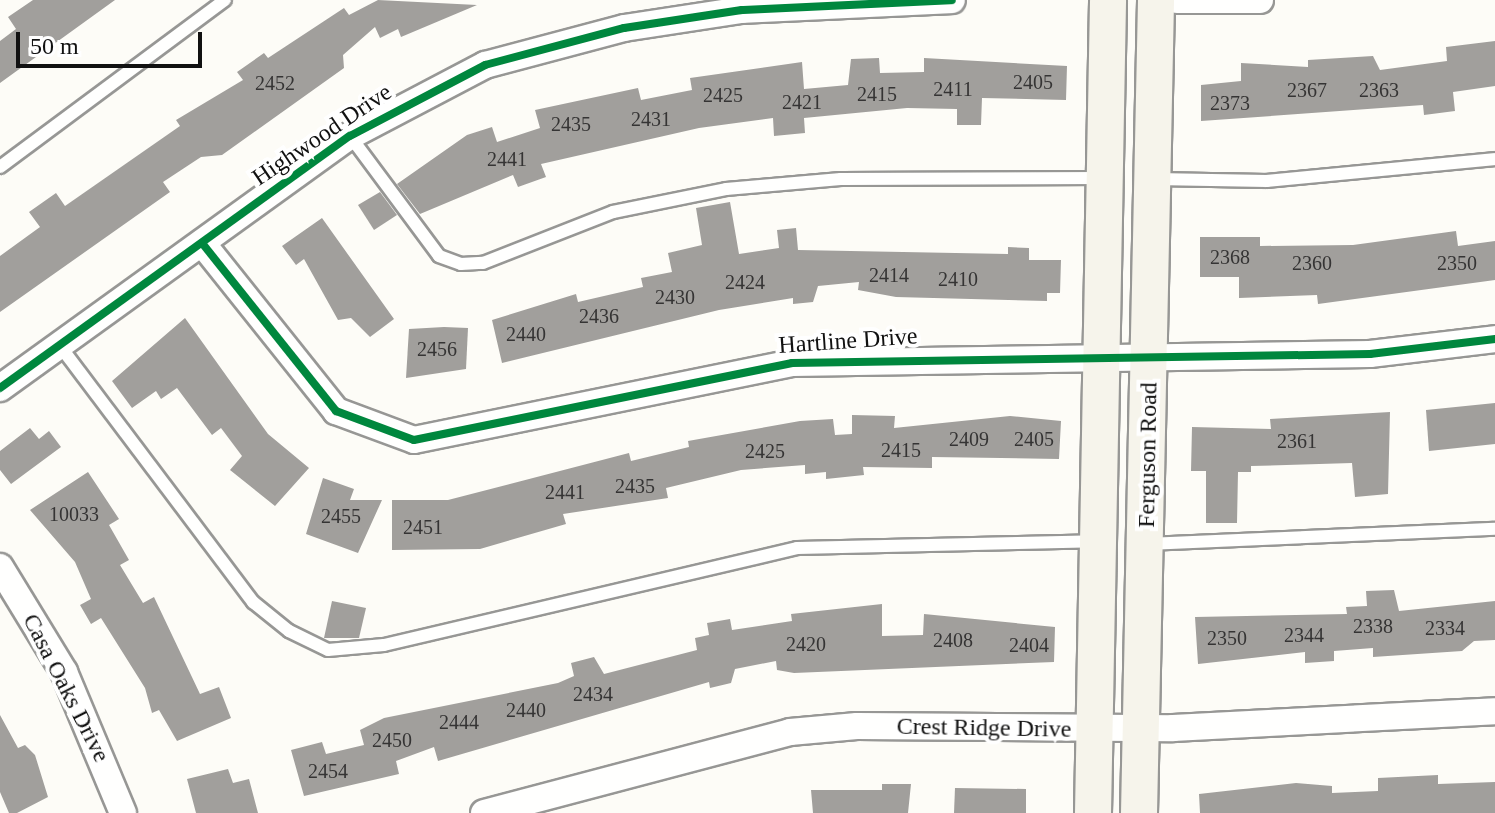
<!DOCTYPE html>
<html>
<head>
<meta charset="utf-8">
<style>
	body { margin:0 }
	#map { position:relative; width:1495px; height:813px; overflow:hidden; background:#fdfcf7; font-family:Georgia,serif }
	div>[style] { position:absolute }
	.building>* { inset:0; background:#a19f9c }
	.roads { filter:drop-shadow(2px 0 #979795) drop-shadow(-2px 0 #979795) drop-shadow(0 2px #979795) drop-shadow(0 -2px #979795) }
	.lane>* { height:12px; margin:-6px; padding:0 6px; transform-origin:6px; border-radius:6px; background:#fffffe }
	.street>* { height:26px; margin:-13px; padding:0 13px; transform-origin:13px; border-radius:13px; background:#fffffe }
	.secondary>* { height:36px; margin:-18px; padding:0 18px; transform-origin:18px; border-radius:18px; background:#f6f4eb }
	.cycleway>* { height:8px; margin:-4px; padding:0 4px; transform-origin:4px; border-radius:4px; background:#00873e }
	span { translate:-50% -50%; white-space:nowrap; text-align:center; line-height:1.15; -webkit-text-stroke:8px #fff; paint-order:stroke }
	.number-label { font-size:20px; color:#353434 }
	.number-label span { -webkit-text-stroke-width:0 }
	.street-label { font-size:24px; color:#111 }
	.scale { position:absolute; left:16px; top:32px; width:186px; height:36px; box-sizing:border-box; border:4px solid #111; border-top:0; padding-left:10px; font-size:24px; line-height:28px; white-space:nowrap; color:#111; -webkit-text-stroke:6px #fff; paint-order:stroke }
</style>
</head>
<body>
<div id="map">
	<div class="building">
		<div style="clip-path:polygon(33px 0,115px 0,0 83px,0 41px,16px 29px,8px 17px)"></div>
		<div style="clip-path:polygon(378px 0,477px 5px,401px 37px,398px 29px,380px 38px,375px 27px,343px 55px,344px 68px,222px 155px,201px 157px,163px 182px,170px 192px,0 312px,0 256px,40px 227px,29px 212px,56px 193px,65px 206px,180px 126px,176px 120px,243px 80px,237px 72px,264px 53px,268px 58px,344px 8px,349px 15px)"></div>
		<div style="clip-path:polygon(1495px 41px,1495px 86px,1453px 92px,1455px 111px,1424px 115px,1423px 105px,1201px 121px,1201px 85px,1241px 81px,1241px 63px,1308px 67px,1308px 60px,1373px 56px,1380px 70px,1447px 61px,1446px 47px)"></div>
		<div style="clip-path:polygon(879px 58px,880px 73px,924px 72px,924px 58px,1067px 66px,1066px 100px,982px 98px,981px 125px,957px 125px,957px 109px,907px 108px,804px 118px,805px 133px,774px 136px,773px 118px,699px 128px,541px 164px,546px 177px,518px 187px,513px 175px,420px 214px,397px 184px,467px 135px,492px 127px,497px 142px,540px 128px,535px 110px,638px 88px,641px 100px,692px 90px,690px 78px,802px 62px,804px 89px,848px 85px,851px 59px)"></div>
		<div style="clip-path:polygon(380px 192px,397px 215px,374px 230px,358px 205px)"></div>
		<div style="clip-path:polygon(730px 202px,739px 254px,779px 248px,777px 230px,796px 228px,798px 250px,1008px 254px,1008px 247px,1029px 248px,1029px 260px,1061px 260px,1060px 293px,1047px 293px,1047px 301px,896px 297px,858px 290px,859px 282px,818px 286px,813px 302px,793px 304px,793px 298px,719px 310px,502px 363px,492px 320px,576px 294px,578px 302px,643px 287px,641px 278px,672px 272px,668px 253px,702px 245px,696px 208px)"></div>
		<div style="clip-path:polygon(322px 218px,394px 319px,370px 337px,351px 318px,338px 320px,304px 259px,296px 265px,282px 246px)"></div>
		<div style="clip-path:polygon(1456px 231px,1458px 246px,1495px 241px,1495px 280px,1318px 304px,1317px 295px,1239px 298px,1239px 277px,1200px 277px,1200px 237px,1260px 237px,1260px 246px,1353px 245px)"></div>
		<div style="clip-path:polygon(185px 318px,268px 434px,309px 468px,275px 506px,230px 470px,242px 456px,221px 428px,212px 435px,177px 388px,161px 399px,156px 391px,132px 408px,112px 381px)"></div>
		<div style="clip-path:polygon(444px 327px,468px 328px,466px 369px,406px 378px,409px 329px)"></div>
		<div style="clip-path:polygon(1495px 403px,1495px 444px,1429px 451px,1426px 410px)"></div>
		<div style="clip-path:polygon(1390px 412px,1388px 494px,1355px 497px,1352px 463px,1251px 466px,1251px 472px,1238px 472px,1237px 523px,1206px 523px,1206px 471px,1191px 471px,1192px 427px,1271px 429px,1270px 419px)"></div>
		<div style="clip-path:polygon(852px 415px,895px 416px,894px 428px,1010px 416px,1061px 421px,1059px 459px,932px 457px,932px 468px,863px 467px,864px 475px,826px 479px,826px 472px,805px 474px,805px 465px,741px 470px,666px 488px,668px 498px,563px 514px,566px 524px,480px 549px,392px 550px,392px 500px,448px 500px,629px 453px,631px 461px,689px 447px,688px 441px,800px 421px,833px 419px,835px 435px,852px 434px)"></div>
		<div style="clip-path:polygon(30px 428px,39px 439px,49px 431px,61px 447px,11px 484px,0 470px,0 451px)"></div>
		<div style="clip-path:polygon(88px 472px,119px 519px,109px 525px,129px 560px,120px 565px,143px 603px,154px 597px,200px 694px,219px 687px,231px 718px,177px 741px,159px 710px,152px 713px,145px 688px,101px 618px,91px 624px,80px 605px,91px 599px,75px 562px,30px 510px)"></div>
		<div style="clip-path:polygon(323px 478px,354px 489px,350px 500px,382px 500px,358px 553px,306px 534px)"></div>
		<div style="clip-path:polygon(1394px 590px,1399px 611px,1495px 601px,1495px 640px,1474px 641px,1462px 651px,1373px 657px,1373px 648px,1334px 651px,1334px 661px,1305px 663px,1305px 652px,1198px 664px,1195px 617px,1347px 614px,1346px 607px,1367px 606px,1366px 591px)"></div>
		<div style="clip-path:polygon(332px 601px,366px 608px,359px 638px,324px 638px)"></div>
		<div style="clip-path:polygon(882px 604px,882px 636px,923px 635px,924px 614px,1055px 627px,1054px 662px,794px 673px,777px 670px,776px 661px,735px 669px,731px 683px,710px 688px,709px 682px,438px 761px,434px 747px,396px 761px,399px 774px,304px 796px,291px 750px,322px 742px,326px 754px,364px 745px,360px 730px,384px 718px,558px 683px,574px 676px,571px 663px,594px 657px,604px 674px,697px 650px,695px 638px,709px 635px,707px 623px,730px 619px,732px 630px,792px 621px,791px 614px)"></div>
		<div style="clip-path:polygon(0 715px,18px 748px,25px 745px,35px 755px,48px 797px,17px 813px,9px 813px,0 792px)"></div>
		<div style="clip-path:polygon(228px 769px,233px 783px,249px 779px,258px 813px,196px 813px,187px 779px)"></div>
		<div style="clip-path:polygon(1438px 775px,1438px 784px,1495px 782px,1495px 813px,1200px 813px,1199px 794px,1296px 783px,1332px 786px,1332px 793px,1378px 791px,1378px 778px)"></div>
		<div style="clip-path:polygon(882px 784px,911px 784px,908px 813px,813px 813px,811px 790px,882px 790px)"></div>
		<div style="clip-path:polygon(955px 788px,1026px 789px,1026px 813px,954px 813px)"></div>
	</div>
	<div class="roads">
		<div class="lane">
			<div style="left:350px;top:136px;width:149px;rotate:53.4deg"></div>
			<div style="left:439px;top:256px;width:23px;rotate:20deg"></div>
			<div style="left:461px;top:264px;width:22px;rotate:-3deg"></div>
			<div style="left:483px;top:263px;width:140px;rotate:-21.4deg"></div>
			<div style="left:613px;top:212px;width:115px;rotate:-11.5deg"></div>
			<div style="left:726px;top:189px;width:115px;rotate:-5deg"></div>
			<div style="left:841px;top:179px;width:260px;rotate:-0.2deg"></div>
			<div style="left:0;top:167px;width:280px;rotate:-36.6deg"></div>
			<div style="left:1155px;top:179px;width:112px;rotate:1deg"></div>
			<div style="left:1267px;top:181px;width:229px;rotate:-5.5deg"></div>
			<div style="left:60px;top:346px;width:321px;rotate:53deg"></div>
			<div style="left:253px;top:602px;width:46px;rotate:38.9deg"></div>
			<div style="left:289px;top:631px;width:43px;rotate:26deg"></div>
			<div style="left:328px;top:650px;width:56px;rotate:-5.1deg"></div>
			<div style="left:384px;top:645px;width:424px;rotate:-13.2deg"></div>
			<div style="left:797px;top:548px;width:298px;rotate:-1.3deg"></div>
			<div style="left:1147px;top:544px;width:348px;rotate:-2.5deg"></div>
		</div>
		<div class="street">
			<div style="left:1177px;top:0;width:83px"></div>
			<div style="left:202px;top:243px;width:215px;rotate:51.4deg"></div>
			<div style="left:336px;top:411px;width:83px;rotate:20.4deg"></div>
			<div style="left:414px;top:440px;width:386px;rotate:-11.5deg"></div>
			<div style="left:792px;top:363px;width:578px;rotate:-0.89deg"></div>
			<div style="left:1370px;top:354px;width:126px;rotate:-6.8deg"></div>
			<div style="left:0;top:388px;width:431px;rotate:-35.8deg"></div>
			<div style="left:350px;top:136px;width:153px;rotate:-27.7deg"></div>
			<div style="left:485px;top:65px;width:144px;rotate:-14.9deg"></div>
			<div style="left:624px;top:28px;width:119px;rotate:-8.7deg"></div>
			<div style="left:742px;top:10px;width:210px;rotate:-2.7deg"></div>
			<div style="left:0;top:567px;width:123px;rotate:58.6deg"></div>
			<div style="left:64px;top:672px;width:153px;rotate:67.3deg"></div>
			<div style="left:484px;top:813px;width:317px;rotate:-14.8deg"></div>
			<div style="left:790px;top:732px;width:67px;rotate:-5.1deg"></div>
			<div style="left:857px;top:726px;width:316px;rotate:0.4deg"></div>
			<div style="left:1173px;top:728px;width:322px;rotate:-3deg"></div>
		</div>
		<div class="secondary">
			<div style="left:1093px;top:813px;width:813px;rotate:-88.94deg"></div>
			<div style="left:1139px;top:813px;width:813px;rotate:-88.8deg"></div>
		</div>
	</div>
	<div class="cycleway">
		<div style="left:202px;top:243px;width:215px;rotate:51.4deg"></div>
		<div style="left:336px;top:411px;width:83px;rotate:20.4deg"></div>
		<div style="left:414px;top:440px;width:386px;rotate:-11.5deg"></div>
		<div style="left:792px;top:363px;width:578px;rotate:-0.89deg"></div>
		<div style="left:1370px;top:354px;width:126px;rotate:-6.8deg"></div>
		<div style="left:0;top:388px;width:431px;rotate:-35.8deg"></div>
		<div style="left:350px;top:136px;width:153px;rotate:-27.7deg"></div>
		<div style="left:485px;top:65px;width:144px;rotate:-14.9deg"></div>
		<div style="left:624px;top:28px;width:119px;rotate:-8.7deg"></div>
		<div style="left:742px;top:10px;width:210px;rotate:-2.7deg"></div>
	</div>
	<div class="number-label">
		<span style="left:1033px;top:82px">2405</span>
		<span style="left:275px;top:83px">2452</span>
		<span style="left:953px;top:89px">2411</span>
		<span style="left:1307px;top:90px">2367</span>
		<span style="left:1379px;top:90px">2363</span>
		<span style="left:877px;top:94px">2415</span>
		<span style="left:723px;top:95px">2425</span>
		<span style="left:802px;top:102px">2421</span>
		<span style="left:1230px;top:103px">2373</span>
		<span style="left:651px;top:119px">2431</span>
		<span style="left:571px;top:124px">2435</span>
		<span style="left:507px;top:159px">2441</span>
		<span style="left:1230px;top:257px">2368</span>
		<span style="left:1312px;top:263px">2360</span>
		<span style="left:1457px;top:263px">2350</span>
		<span style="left:889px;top:275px">2414</span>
		<span style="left:958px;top:279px">2410</span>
		<span style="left:745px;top:282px">2424</span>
		<span style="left:675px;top:297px">2430</span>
		<span style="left:599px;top:316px">2436</span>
		<span style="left:526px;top:334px">2440</span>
		<span style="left:437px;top:349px">2456</span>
		<span style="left:969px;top:439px">2409</span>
		<span style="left:1034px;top:439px">2405</span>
		<span style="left:1297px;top:441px">2361</span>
		<span style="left:901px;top:450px">2415</span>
		<span style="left:765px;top:451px">2425</span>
		<span style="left:635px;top:486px">2435</span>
		<span style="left:565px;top:492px">2441</span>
		<span style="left:74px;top:514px">10033</span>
		<span style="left:341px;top:516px">2455</span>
		<span style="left:423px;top:527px">2451</span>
		<span style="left:1373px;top:626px">2338</span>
		<span style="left:1445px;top:628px">2334</span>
		<span style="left:1304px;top:635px">2344</span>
		<span style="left:1227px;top:638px">2350</span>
		<span style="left:953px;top:640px">2408</span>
		<span style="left:806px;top:644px">2420</span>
		<span style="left:1029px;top:645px">2404</span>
		<span style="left:593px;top:694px">2434</span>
		<span style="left:526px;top:710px">2440</span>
		<span style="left:459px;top:722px">2444</span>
		<span style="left:392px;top:740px">2450</span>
		<span style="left:328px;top:771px">2454</span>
	</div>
	<div class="street-label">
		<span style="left:322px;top:135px;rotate:-34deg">Highwood Drive</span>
		<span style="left:848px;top:341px;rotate:-4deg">Hartline Drive</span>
		<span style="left:1148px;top:455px;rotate:-89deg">Ferguson Road</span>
		<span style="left:66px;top:688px;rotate:63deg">Casa Oaks Drive</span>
		<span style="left:984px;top:728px;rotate:1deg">Crest Ridge Drive</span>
	</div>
	<div class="scale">50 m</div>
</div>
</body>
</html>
